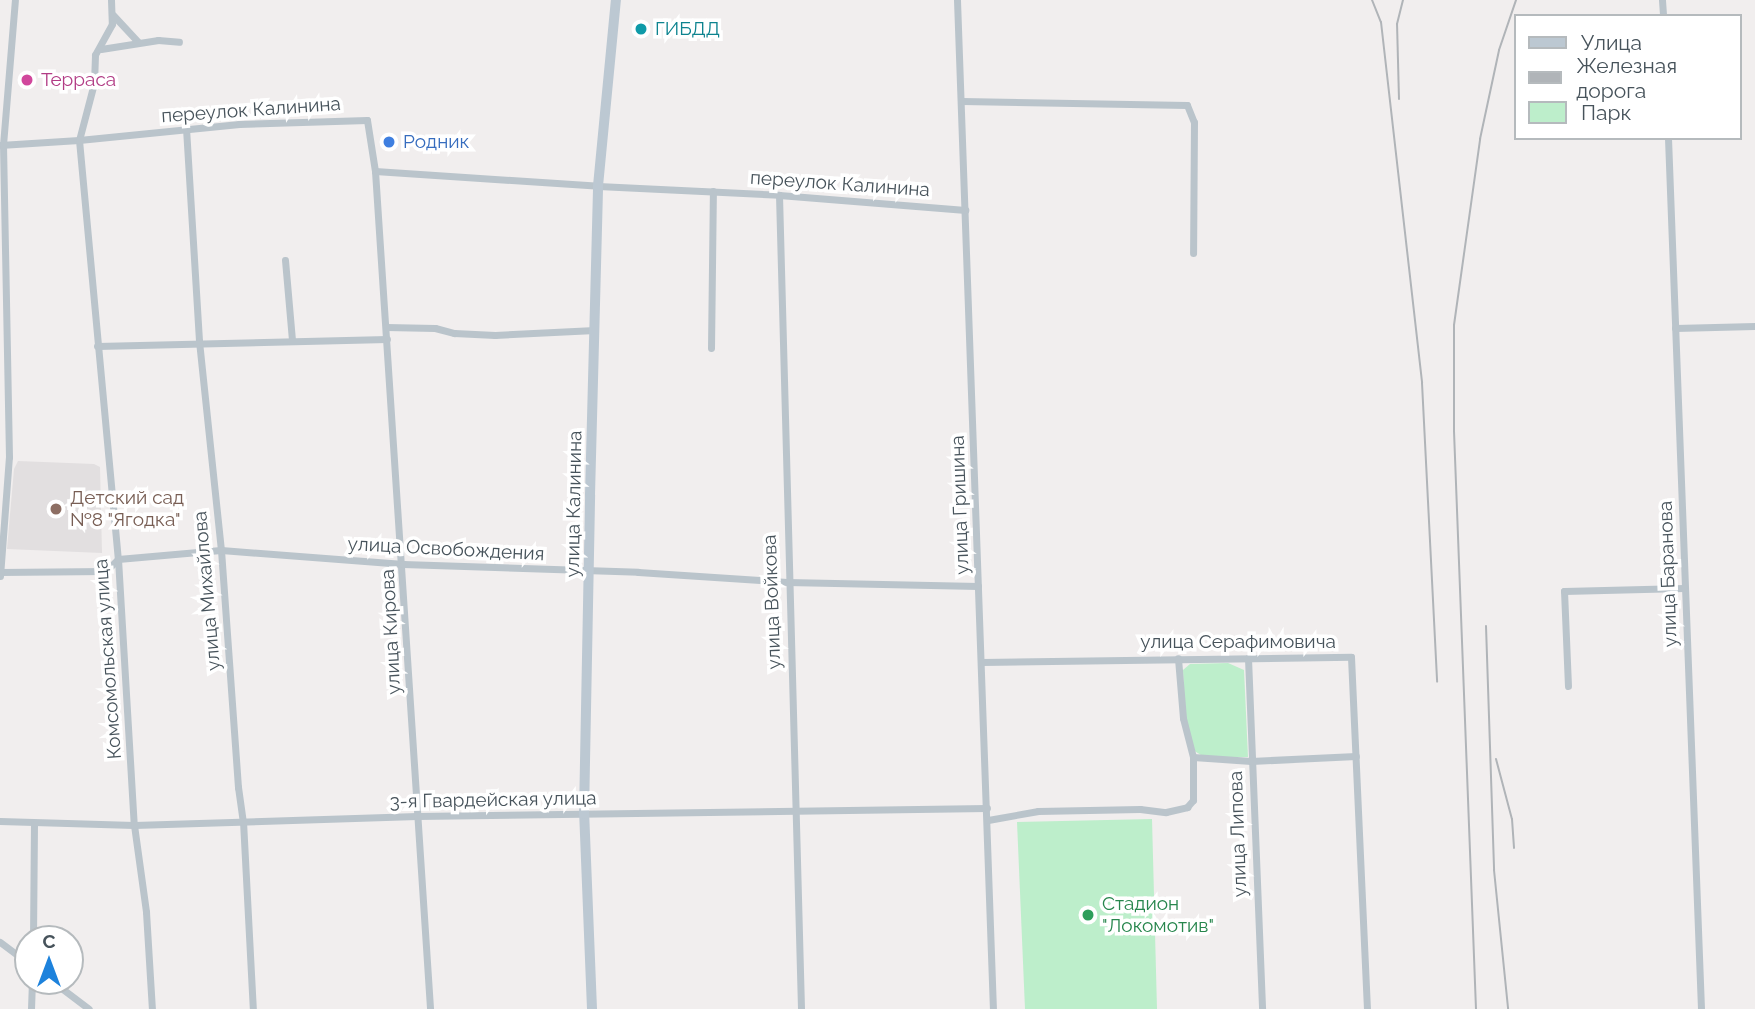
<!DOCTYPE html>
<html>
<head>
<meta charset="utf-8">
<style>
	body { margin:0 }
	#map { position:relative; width:1755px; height:1009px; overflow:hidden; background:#f1eeee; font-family:Raleway,sans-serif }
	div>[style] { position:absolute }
	.education>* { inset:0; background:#e2dfe0 }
	.green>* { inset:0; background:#bdeecb }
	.street>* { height:7px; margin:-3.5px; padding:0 3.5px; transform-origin:3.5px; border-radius:3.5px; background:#bac4cb }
	.secondary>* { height:10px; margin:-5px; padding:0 5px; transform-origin:5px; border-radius:5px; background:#bcc8d2 }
	.rail>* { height:2px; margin:-1px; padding:0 1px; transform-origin:1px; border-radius:1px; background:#b0b4b8 }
	.dots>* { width:19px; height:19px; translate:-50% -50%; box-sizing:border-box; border:4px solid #fff; border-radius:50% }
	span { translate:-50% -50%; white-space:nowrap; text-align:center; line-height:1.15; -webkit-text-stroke:7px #fff; paint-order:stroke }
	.culture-label { font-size:19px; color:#0d838f }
	.left { translate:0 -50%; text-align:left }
	.hotel-label { font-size:19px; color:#b23c85 }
	.street-label { font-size:19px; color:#47535b }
	.shop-label { font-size:19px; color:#366cbe }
	.education-label { font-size:19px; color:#785e54 }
	.leisure-label { font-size:19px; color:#27864d }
	.legend { position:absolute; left:1514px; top:14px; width:228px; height:126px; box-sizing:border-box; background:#fff; border:2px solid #b5babd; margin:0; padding:9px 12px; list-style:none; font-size:21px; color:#47535b }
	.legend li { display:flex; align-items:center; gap:14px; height:35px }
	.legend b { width:35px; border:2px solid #b5babd }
	.north { position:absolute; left:14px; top:925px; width:70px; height:70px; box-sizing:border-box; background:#fff; border:2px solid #b5babd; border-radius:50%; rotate:0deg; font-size:19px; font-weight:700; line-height:28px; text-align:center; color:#47535b }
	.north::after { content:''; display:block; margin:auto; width:24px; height:32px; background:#1d82dc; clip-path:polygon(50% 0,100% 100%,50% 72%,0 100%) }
</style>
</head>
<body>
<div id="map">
	<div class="education">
		<div style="clip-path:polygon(18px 461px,94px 464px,100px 467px,102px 553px,7px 549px,14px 469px)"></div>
	</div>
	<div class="green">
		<div style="clip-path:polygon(1228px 663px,1244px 670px,1248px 757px,1204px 757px,1193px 750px,1185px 717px,1183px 670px,1190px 664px)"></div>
		<div style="clip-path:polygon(1152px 819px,1157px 1009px,1025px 1009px,1017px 822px)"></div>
	</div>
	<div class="street">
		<div style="left:111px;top:0;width:24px;rotate:88deg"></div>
		<div style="left:112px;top:24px;width:35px;rotate:119deg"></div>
		<div style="left:95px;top:55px;width:28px;rotate:92deg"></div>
		<div style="left:94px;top:83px;width:59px;rotate:104.7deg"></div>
		<div style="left:79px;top:140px;width:421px;rotate:84.7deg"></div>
		<div style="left:118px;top:559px;width:266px;rotate:86.6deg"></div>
		<div style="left:134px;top:825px;width:88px;rotate:82.1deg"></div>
		<div style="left:146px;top:912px;width:97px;rotate:86.5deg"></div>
		<div style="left:957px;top:0;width:1010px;rotate:87.96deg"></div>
		<div style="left:1662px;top:0;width:16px;rotate:86deg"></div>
		<div style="left:113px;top:15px;width:37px;rotate:47deg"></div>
		<div style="left:101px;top:49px;width:58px;rotate:-9deg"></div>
		<div style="left:158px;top:40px;width:21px;rotate:5deg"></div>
		<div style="left:962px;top:101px;width:225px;rotate:1deg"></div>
		<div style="left:1187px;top:105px;width:18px;rotate:68deg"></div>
		<div style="left:1194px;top:122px;width:131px;rotate:90.4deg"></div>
		<div style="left:186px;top:128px;width:213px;rotate:86.5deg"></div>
		<div style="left:199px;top:341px;width:210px;rotate:84deg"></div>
		<div style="left:221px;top:550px;width:238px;rotate:85.9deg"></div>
		<div style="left:238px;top:787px;width:34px;rotate:82deg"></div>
		<div style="left:243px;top:821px;width:188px;rotate:87deg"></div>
		<div style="left:1668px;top:138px;width:872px;rotate:87.83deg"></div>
		<div style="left:0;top:145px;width:79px;rotate:-3.6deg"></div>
		<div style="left:79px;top:140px;width:161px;rotate:-5.7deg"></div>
		<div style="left:239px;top:124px;width:128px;rotate:-1.8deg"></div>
		<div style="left:367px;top:120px;width:52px;rotate:81.1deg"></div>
		<div style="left:375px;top:171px;width:224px;rotate:3.8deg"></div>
		<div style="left:598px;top:186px;width:181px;rotate:2.8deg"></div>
		<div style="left:779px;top:195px;width:187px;rotate:4.6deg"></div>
		<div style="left:375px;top:171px;width:840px;rotate:86.24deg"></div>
		<div style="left:779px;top:195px;width:814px;rotate:88.45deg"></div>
		<div style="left:285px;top:260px;width:80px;rotate:85deg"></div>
		<div style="left:386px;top:327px;width:49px;rotate:1.2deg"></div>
		<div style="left:435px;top:328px;width:20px;rotate:15deg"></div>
		<div style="left:454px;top:333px;width:41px;rotate:2.8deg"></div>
		<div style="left:495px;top:335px;width:100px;rotate:-2.9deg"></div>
		<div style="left:1675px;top:328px;width:80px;rotate:-1.4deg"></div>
		<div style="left:97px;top:346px;width:290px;rotate:-1.4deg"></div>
		<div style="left:711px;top:348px;width:157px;rotate:-89.3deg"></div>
		<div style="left:0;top:572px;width:106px;rotate:-0.5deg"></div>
		<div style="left:106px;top:571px;width:17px;rotate:-45deg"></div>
		<div style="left:118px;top:559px;width:103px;rotate:-5deg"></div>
		<div style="left:221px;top:550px;width:183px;rotate:4.4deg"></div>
		<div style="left:403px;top:564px;width:235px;rotate:1.9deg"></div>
		<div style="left:638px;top:572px;width:149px;rotate:3.8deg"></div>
		<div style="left:787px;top:582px;width:191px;rotate:1.2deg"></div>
		<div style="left:0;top:576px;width:119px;rotate:-85.7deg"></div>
		<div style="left:9px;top:457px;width:312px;rotate:-91.1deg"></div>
		<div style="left:3px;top:145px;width:145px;rotate:-85.3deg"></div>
		<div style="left:1248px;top:658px;width:351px;rotate:87.7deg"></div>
		<div style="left:982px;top:662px;width:369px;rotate:-0.8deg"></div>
		<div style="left:1351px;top:657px;width:352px;rotate:87.4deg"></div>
		<div style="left:1568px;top:686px;width:95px;rotate:-92.4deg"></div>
		<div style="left:1564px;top:591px;width:120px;rotate:-1.4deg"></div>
		<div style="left:1193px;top:757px;width:58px;rotate:3.9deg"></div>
		<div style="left:1251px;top:761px;width:105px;rotate:-2.7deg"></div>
		<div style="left:988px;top:820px;width:51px;rotate:-10.2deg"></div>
		<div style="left:1038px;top:811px;width:102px;rotate:-1.1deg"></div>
		<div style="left:1140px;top:809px;width:26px;rotate:7deg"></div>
		<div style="left:1166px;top:812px;width:22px;rotate:-13deg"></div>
		<div style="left:1187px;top:807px;width:9px;rotate:-49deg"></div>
		<div style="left:1193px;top:800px;width:43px;rotate:-90deg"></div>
		<div style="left:1193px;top:757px;width:40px;rotate:-104.4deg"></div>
		<div style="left:1183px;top:718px;width:60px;rotate:-94.8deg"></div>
		<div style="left:0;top:821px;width:134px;rotate:1.7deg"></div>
		<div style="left:134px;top:825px;width:283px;rotate:-1.8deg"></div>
		<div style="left:417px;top:816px;width:570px;rotate:-0.8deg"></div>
		<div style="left:33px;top:939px;width:115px;rotate:-89.5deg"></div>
		<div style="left:0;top:942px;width:35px;rotate:37deg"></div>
		<div style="left:52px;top:981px;width:46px;rotate:37.1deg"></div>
		<div style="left:31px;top:1009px;width:28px;rotate:-88deg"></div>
	</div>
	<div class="secondary">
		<div style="left:592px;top:1009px;width:195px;rotate:-92.3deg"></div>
		<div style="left:584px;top:814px;width:319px;rotate:-88.9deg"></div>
		<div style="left:590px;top:495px;width:309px;rotate:-88.5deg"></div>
		<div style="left:598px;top:186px;width:187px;rotate:-84.5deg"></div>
	</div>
	<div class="rail">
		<div style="left:1372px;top:0;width:24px;rotate:68deg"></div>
		<div style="left:1381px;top:22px;width:363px;rotate:83.5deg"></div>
		<div style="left:1422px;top:383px;width:299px;rotate:87.1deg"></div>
		<div style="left:1399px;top:99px;width:75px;rotate:-91.5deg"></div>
		<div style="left:1397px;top:24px;width:25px;rotate:-76deg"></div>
		<div style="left:1486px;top:626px;width:244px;rotate:88.1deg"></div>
		<div style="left:1494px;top:870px;width:140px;rotate:84.2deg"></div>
		<div style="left:1496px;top:759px;width:62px;rotate:75.1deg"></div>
		<div style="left:1512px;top:819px;width:29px;rotate:86deg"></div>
		<div style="left:1476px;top:1009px;width:579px;rotate:-92.18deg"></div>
		<div style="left:1454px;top:430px;width:105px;rotate:-90deg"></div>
		<div style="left:1454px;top:325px;width:188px;rotate:-82deg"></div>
		<div style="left:1480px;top:139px;width:91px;rotate:-77.9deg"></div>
		<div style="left:1499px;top:50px;width:53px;rotate:-71.2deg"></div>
	</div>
	<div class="dots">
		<div style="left:641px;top:29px;background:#0f9aa8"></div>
		<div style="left:27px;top:80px;background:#d1479c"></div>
		<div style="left:389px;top:142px;background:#3f7fe0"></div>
		<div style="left:56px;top:509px;background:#8d6e63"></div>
		<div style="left:1088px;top:915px;background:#2e9e5b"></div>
	</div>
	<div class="culture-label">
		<span class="left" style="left:655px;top:29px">ГИБДД</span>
	</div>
	<div class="hotel-label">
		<span class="left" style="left:41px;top:80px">Терраса</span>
	</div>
	<div class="street-label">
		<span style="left:251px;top:110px;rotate:-4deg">переулок Калинина</span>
		<span style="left:840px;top:184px;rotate:4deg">переулок Калинина</span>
		<span style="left:574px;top:504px;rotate:-89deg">улица Калинина</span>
		<span style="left:960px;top:505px;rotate:-92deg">улица Гришина</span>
		<span style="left:446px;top:549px;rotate:3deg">улица Освобождения</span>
		<span style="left:1668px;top:574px;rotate:-92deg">улица Баранова</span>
		<span style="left:207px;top:591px;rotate:-95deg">улица Михайлова</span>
		<span style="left:772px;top:602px;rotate:-92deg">улица Войкова</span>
		<span style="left:391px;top:632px;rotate:-93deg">улица Кирова</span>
		<span style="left:1238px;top:642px">улица Серафимовича</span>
		<span style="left:108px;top:659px;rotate:-94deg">Комсомольская улица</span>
		<span style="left:493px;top:800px;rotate:-1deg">3-я Гвардейская улица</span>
		<span style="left:1238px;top:834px;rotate:-92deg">улица Липова</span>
	</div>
	<div class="shop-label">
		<span class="left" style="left:403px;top:142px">Родник</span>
	</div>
	<div class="education-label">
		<span class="left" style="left:70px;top:509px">Детский сад<br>№8 "Ягодка"</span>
	</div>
	<div class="leisure-label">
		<span class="left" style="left:1102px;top:915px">Стадион<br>"Локомотив"</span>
	</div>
	<ul class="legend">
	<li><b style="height:9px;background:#bcc8d2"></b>Улица</li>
	<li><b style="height:9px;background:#b0b4b8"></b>Железная дорога</li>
	<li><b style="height:19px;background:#bdeecb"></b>Парк</li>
	</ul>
	<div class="north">С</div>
</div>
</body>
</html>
